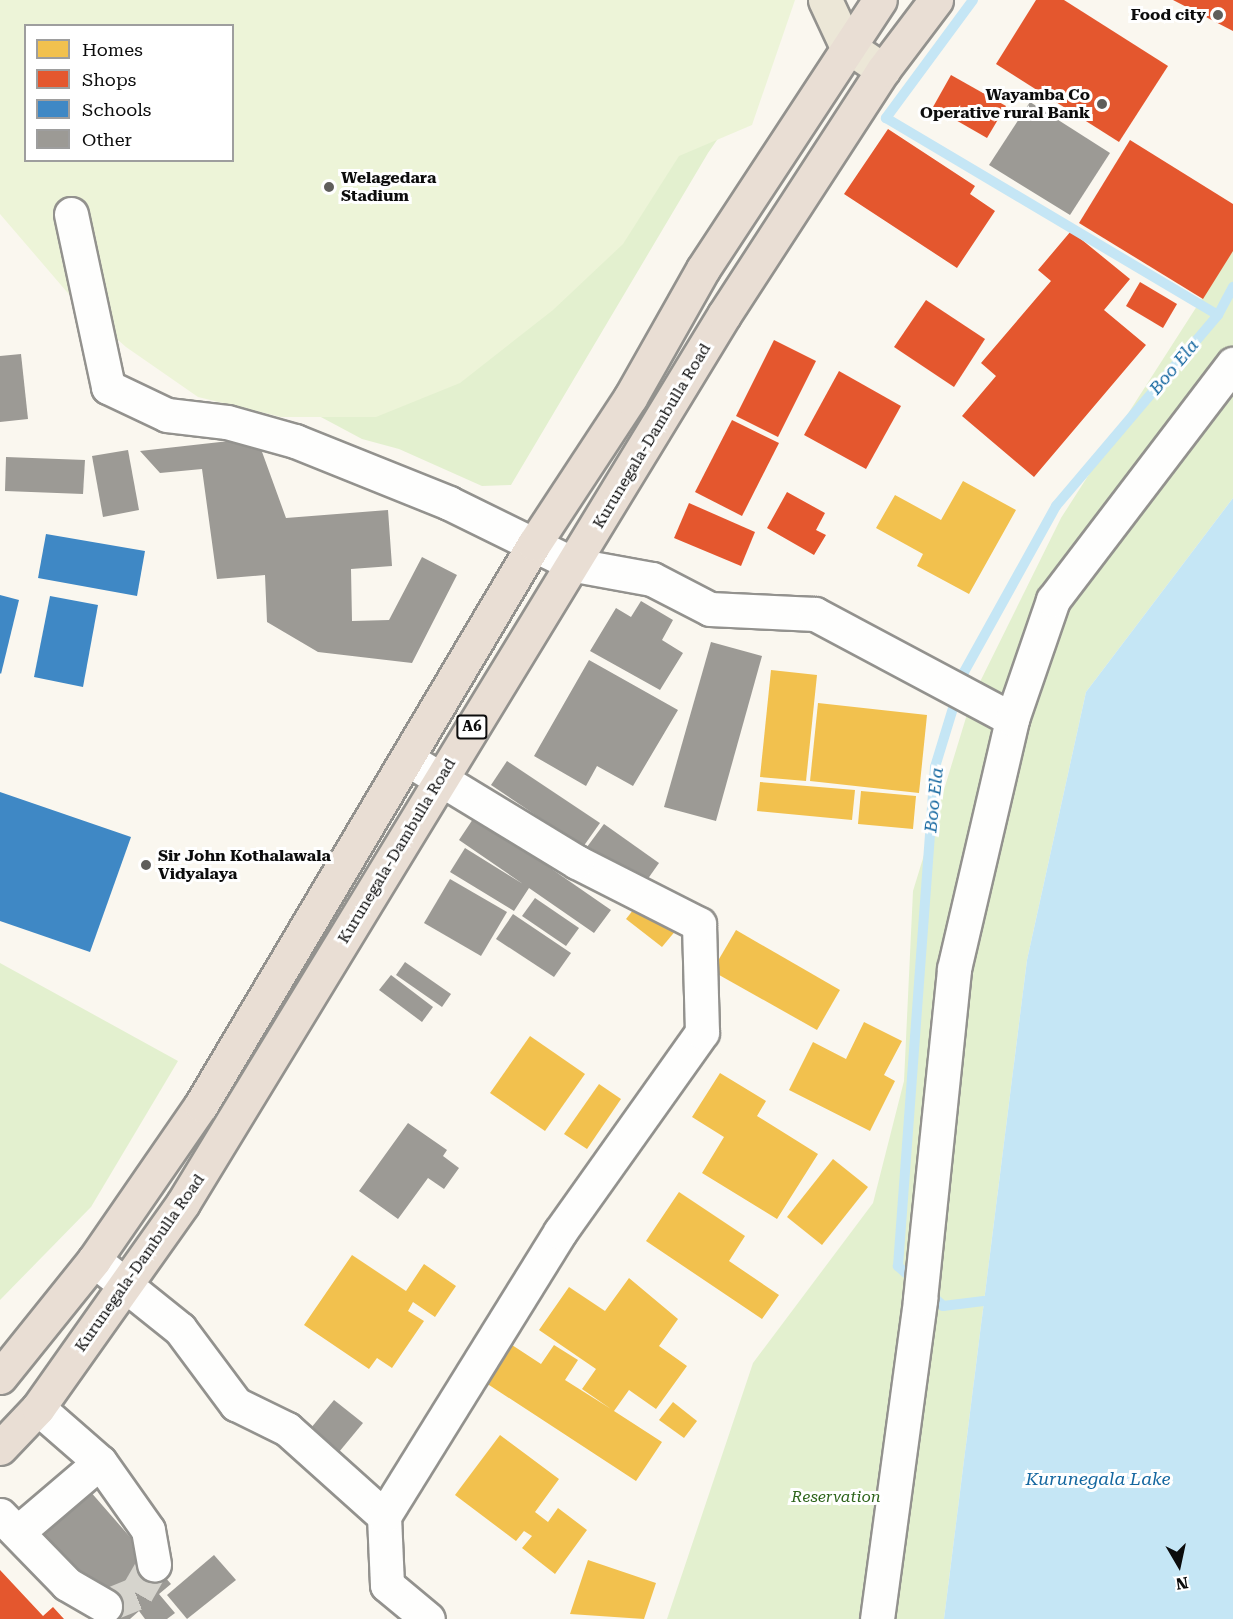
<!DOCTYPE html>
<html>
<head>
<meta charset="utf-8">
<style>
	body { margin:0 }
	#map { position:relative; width:1233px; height:1619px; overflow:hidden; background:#faf7ef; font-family:"Roboto Serif",serif }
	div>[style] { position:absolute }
	.green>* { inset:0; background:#e3f0cf }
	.pitch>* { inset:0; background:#edf4d8 }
	.water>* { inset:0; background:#c5e6f5 }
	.homes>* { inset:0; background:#f2c14e }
	.shops>* { inset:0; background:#e4572e }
	.schools>* { inset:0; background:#3f88c5 }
	.stream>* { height:10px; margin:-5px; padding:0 5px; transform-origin:5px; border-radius:5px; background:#c5e6f5 }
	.building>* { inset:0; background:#9c9a95 }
	.minor-tunnel>* { height:33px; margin-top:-16.5px; transform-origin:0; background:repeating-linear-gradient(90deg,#d6d4cd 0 33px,transparent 0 49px) }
	.roads { filter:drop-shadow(2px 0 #93928e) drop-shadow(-2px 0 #93928e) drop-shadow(0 2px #93928e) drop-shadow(0 -2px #93928e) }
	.minor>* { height:33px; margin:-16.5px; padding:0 16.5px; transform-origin:16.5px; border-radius:16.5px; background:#fefefd }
	.major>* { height:33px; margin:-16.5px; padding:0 16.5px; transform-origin:16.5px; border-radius:16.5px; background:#ece7d7 }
	.highway>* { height:33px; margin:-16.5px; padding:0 16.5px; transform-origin:16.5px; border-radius:16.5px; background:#e9ded4 }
	.dots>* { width:16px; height:16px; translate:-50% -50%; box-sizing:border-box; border:3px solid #fff; border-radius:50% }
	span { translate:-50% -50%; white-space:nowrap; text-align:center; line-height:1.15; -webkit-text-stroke:6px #fff; paint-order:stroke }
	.shield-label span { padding:2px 4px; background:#fff; border:2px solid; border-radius:4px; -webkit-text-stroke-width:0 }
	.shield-label { font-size:15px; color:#0c0c0c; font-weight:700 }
	.poi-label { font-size:16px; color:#0c0c0c; font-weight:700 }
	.right { translate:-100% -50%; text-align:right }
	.left { translate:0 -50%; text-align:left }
	.street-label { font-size:16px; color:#0c0c0c }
	.park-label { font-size:16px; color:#2d641b; font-style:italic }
	.water-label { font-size:18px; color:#13669f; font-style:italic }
	.legend { position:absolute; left:24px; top:24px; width:210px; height:138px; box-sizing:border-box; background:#fff; border:2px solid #9e9e9e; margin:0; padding:8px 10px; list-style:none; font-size:18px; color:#0c0c0c }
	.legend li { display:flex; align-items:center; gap:12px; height:30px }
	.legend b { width:30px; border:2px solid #9e9e9e }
	.north { position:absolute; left:1149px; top:1535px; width:60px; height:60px; -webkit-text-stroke:4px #fff; paint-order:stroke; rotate:171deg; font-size:16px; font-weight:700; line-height:24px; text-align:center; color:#0c0c0c }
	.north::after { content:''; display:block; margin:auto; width:21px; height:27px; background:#0c0c0c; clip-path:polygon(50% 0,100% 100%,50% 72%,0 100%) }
</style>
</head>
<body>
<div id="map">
	<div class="green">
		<div style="clip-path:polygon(766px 69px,708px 153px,511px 485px,482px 486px,399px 449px,362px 439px,229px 368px,676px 150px)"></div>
		<div style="clip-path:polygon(1233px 250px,1233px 498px,1086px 692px,1027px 960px,944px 1619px,667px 1619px,753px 1363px,873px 1203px,904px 1081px,913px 891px,972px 698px,1061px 518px)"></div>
		<div style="clip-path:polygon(0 963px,178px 1061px,91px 1207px,0 1300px)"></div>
	</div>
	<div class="pitch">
		<div style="clip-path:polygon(evenodd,0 0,795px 0,752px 125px,679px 156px,623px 244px,553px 310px,460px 383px,376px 417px,281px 417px,198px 397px,126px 347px,79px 306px,0 214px,0 0,26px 26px,232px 26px,232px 160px,26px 160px,26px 26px)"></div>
	</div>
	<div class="water">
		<div style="clip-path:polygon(1233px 498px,1233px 1619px,944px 1619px,1027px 960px,1086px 692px)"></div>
	</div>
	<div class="homes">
		<div style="clip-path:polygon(963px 481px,1016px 510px,969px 594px,917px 566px,923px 554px,876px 528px,895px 495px,941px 520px)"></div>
		<div style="clip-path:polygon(771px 670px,817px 675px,806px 781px,760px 777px)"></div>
		<div style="clip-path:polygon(818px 703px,927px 715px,919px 793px,810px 781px)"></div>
		<div style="clip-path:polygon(760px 782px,855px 790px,852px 820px,757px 811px)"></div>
		<div style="clip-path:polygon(861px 791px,916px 796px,913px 829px,858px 824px)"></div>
		<div style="clip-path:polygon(641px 900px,677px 929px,662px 947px,626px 919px)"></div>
		<div style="clip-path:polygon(736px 930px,840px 990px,817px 1030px,712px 971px)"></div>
		<div style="clip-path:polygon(864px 1022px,902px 1041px,884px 1075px,895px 1081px,870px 1131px,789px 1090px,813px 1042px,846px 1059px)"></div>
		<div style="clip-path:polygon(530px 1036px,585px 1074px,545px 1131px,490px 1093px)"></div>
		<div style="clip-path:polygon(720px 1073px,766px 1101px,757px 1116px,818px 1154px,777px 1219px,702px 1173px,724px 1137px,692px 1117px)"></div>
		<div style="clip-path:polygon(599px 1084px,621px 1099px,587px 1149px,564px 1134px)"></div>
		<div style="clip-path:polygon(833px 1159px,868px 1187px,822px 1245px,787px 1217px)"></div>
		<div style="clip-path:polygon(679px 1192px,745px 1236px,729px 1261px,779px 1295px,762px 1319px,646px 1241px)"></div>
		<div style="clip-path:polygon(352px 1255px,406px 1291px,424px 1264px,456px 1286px,435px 1317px,413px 1302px,408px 1311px,424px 1321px,392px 1368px,377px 1358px,369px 1369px,304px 1325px)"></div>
		<div style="clip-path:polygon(629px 1278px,678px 1319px,659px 1346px,687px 1366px,656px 1409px,629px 1390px,614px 1411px,662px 1442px,636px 1481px,486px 1383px,512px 1345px,541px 1364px,554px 1345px,578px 1360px,565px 1380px,611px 1409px,582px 1389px,596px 1369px,539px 1330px,569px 1287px,605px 1311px)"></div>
		<div style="clip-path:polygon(673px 1402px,697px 1421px,684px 1438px,659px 1420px)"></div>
		<div style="clip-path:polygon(500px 1435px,559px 1479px,535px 1512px,548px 1522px,558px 1508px,587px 1530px,555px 1574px,522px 1548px,532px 1536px,524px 1531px,516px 1541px,455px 1495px)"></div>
		<div style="clip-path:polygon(588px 1560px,656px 1583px,644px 1619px,570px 1614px)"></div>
	</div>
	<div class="shops">
		<div style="clip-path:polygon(1036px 0,1064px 0,1168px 66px,1119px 142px,996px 64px)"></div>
		<div style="clip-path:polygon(1173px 0,1233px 0,1233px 31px)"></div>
		<div style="clip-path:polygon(951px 75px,1006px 106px,987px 138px,933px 107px)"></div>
		<div style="clip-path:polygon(888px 129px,975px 186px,970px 194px,995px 211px,957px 268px,844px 194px)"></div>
		<div style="clip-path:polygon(1130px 140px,1233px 204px,1233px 251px,1203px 299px,1079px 223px)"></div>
		<div style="clip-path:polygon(1071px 231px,1130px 279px,1104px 310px,1146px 345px,1034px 477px,962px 416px,996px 376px,981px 363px,1051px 281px,1038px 270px)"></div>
		<div style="clip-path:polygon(1140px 282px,1177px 304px,1163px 328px,1126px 306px)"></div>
		<div style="clip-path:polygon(926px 300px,985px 339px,954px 387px,894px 347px)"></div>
		<div style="clip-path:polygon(774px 340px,816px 361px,778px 437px,736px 416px)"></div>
		<div style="clip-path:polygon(839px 371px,901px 406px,866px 469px,804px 435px)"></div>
		<div style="clip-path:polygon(732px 420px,779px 443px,742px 516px,695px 492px)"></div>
		<div style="clip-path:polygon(787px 492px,825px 513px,816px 530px,826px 535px,814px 555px,767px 528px)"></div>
		<div style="clip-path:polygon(689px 503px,755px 532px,741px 566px,674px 538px)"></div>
		<div style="clip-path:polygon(0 1570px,43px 1616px,53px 1607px,64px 1619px,0 1619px)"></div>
	</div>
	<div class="schools">
		<div style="clip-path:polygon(46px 534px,145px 551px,137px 596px,38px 578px)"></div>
		<div style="clip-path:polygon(0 595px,19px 600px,1px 674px,0 673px)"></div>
		<div style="clip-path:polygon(50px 596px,98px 605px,83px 687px,34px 677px)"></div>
		<div style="clip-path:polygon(0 792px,131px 837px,90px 952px,0 921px)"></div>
	</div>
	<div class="stream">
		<div style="left:973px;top:0;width:147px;rotate:126.4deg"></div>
		<div style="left:886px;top:118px;width:386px;rotate:30.7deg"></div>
		<div style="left:915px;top:1281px;width:23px;rotate:-139deg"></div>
		<div style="left:898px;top:1266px;width:500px;rotate:-85.76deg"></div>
		<div style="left:935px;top:767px;width:99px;rotate:-73deg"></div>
		<div style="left:964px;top:672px;width:190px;rotate:-61deg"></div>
		<div style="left:1056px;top:506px;width:250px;rotate:-49.7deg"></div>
		<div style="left:1218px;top:315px;width:32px;rotate:-62deg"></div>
		<div style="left:927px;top:1291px;width:22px;rotate:43deg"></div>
		<div style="left:943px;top:1306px;width:41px;rotate:-7deg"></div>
	</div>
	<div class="building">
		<div style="clip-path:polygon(1030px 102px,1110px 153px,1070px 215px,989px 165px)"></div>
		<div style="clip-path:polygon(21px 354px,28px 419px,0 422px,0 356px)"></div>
		<div style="clip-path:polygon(257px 438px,286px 518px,388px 510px,392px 566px,351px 569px,352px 621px,389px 620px,422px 557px,457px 575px,412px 663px,318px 652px,267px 622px,265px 575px,217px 579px,202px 469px,160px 473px,140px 451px)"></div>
		<div style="clip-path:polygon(128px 450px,139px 510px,103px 517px,92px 456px)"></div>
		<div style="clip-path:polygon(6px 457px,85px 460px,83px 494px,5px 491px)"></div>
		<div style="clip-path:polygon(641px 601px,673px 620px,662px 640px,683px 653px,660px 690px,590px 651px,616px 608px,631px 617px)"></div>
		<div style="clip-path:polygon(711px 642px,762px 656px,716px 821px,664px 807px)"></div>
		<div style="clip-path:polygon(589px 660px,678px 710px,633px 786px,597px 766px,586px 786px,534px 756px)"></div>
		<div style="clip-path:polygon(507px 761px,600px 823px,583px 847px,491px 785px)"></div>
		<div style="clip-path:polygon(475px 816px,611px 910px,594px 933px,529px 888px,514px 911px,450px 872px,465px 848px,523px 884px,459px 840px)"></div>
		<div style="clip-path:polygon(604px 824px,659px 863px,640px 890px,584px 851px)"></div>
		<div style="clip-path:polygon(450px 879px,507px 912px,481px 956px,424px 923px)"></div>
		<div style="clip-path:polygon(535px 898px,579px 928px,566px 946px,522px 916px)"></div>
		<div style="clip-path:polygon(513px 914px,571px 953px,554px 977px,496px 939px)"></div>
		<div style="clip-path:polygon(405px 962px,451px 994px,442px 1007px,396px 975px)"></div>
		<div style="clip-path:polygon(391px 975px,433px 1007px,422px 1022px,379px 990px)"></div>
		<div style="clip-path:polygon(408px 1123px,447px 1150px,443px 1156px,459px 1168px,444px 1189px,428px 1178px,398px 1219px,359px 1191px)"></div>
		<div style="clip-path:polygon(334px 1400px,363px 1423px,339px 1452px,311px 1428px)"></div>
		<div style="clip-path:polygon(89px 1490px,171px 1584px,159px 1594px,175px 1613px,167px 1619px,145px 1619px,139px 1611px,130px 1619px,116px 1619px,40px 1532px)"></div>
		<div style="clip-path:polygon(214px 1555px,236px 1580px,187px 1619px,167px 1595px)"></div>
	</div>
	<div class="minor-tunnel">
		<div style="left:105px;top:1606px;width:35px;rotate:-22deg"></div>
		<div style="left:137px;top:1593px;width:34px;rotate:-60deg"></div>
	</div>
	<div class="roads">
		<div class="minor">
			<div style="left:71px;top:214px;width:177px;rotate:77.9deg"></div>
			<div style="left:108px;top:387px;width:65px;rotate:25.4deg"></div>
			<div style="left:167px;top:415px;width:60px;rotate:6.7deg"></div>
			<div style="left:227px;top:422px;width:71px;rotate:15.6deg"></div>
			<div style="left:295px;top:441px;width:166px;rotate:21.9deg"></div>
			<div style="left:449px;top:503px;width:140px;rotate:26.2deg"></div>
			<div style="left:575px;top:565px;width:78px;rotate:10.3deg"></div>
			<div style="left:652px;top:579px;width:65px;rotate:27.3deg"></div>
			<div style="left:710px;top:609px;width:105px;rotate:2.7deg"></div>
			<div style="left:815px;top:614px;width:223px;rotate:28.1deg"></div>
			<div style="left:94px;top:1260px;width:110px;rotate:38.7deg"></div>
			<div style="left:180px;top:1329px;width:94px;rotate:53.3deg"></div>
			<div style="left:236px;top:1404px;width:57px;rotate:26.1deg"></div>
			<div style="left:287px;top:1429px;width:130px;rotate:41.9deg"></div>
			<div style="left:384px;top:1516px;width:69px;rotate:87.5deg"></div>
			<div style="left:387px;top:1585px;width:53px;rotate:39.7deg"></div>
			<div style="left:38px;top:1408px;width:82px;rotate:41.1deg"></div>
			<div style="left:100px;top:1462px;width:83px;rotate:54.8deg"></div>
			<div style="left:148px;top:1530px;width:35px;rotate:80deg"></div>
			<div style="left:0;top:1515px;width:96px;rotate:45.8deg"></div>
			<div style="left:67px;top:1584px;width:44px;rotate:30.1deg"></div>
			<div style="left:384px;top:1516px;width:334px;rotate:-58.2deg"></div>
			<div style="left:560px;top:1232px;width:245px;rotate:-54.6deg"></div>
			<div style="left:702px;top:1032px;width:108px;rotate:-91.6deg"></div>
			<div style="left:699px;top:924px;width:137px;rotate:-153.1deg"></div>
			<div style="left:577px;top:862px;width:197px;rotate:-148.7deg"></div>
			<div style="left:19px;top:1531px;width:106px;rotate:-40.4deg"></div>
			<div style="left:877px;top:1619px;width:323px;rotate:-82.3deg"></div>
			<div style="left:920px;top:1299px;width:332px;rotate:-84.1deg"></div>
			<div style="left:954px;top:969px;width:257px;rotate:-76.9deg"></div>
			<div style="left:1012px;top:719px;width:126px;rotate:-71deg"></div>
			<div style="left:1053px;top:600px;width:297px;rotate:-52.7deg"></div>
		</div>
		<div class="major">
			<div style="left:825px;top:0;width:50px;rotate:65deg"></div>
			<div style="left:846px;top:45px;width:45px;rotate:34deg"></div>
		</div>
		<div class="highway">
			<div style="left:0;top:1377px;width:150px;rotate:-51.2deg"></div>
			<div style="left:94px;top:1260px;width:188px;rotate:-55.4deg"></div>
			<div style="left:201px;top:1105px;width:652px;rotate:-59.31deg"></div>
			<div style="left:534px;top:544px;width:175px;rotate:-56.7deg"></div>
			<div style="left:630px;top:398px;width:148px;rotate:-60.5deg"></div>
			<div style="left:703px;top:269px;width:322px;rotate:-56.7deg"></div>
			<div style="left:0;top:1448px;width:55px;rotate:-46.5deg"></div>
			<div style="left:38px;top:1408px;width:251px;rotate:-54.7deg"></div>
			<div style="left:183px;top:1203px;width:1040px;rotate:-58.65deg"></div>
			<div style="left:724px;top:315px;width:292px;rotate:-57deg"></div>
			<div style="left:883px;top:70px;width:88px;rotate:-52.9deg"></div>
		</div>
	</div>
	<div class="dots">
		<div style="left:1218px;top:15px;background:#5f5e5b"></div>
		<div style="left:1102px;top:104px;background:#5f5e5b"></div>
		<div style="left:329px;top:187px;background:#5f5e5b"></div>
		<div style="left:146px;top:865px;background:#5f5e5b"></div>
	</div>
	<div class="shield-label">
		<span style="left:472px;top:727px">A6</span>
	</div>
	<div class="poi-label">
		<span class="right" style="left:1206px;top:15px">Food city</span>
		<span class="right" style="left:1090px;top:104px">Wayamba Co<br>Operative rural Bank</span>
		<span class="left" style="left:341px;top:187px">Welagedara<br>Stadium</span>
		<span class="left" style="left:158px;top:865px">Sir John Kothalawala<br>Vidyalaya</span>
	</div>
	<div class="street-label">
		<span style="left:652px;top:436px;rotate:-59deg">Kurunegala-Dambulla Road</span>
		<span style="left:397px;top:851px;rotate:-59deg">Kurunegala-Dambulla Road</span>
		<span style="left:140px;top:1263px;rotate:-55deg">Kurunegala-Dambulla Road</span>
	</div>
	<div class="park-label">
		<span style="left:836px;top:1497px">Reservation</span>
	</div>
	<div class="water-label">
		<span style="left:1174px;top:367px;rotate:-50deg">Boo Ela</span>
		<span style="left:934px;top:800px;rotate:-84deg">Boo Ela</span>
		<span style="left:1098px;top:1479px">Kurunegala Lake</span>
	</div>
	<ul class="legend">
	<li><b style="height:16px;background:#f2c14e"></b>Homes</li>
	<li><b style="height:16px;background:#e4572e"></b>Shops</li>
	<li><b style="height:16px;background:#3f88c5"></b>Schools</li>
	<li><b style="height:16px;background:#9c9a95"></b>Other</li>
	</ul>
	<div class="north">N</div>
</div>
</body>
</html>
